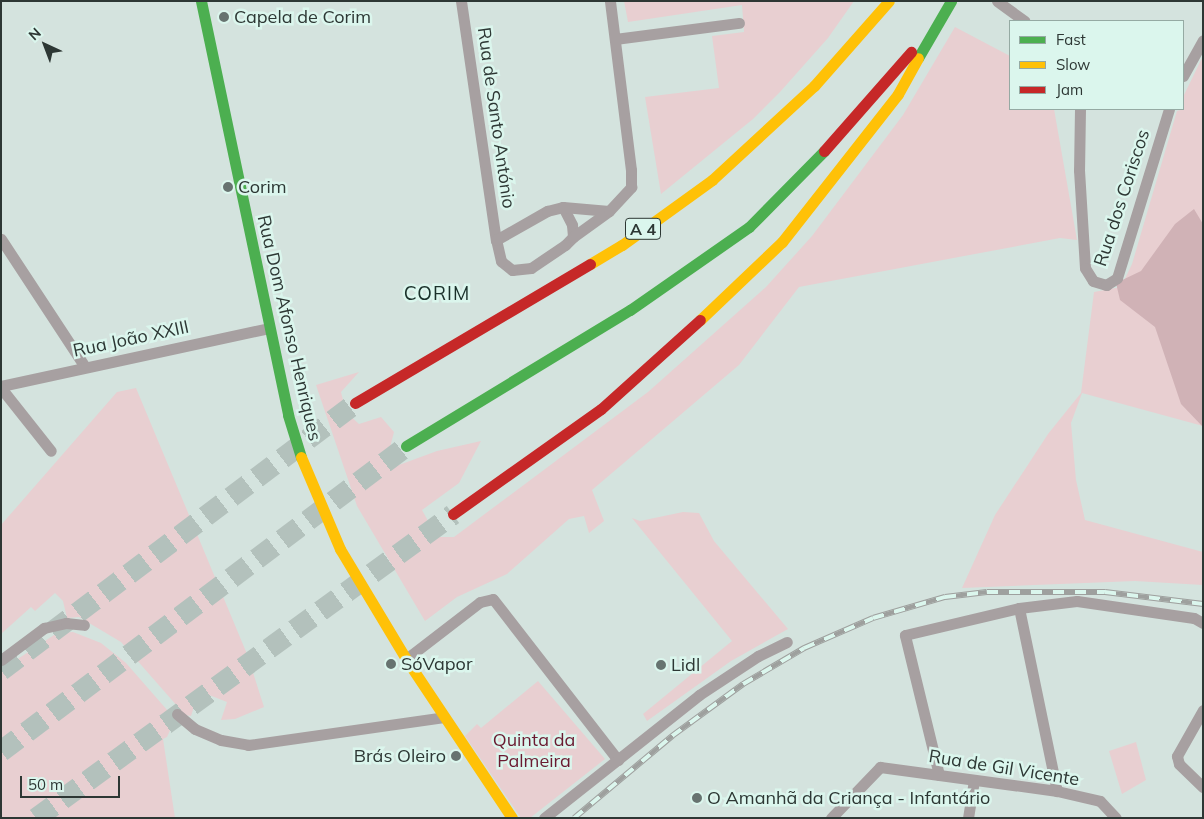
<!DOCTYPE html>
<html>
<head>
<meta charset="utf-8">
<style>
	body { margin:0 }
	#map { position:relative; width:1204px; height:819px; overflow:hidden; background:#d4e3de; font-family:Mulish,sans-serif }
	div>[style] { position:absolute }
	.green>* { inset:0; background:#e8cfd1 }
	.forest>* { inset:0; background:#d0b2b6 }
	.highway-tunnel>* { height:21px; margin-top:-10.5px; transform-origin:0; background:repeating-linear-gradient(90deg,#b3c1bc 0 21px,transparent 0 32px) }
	.street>* { height:11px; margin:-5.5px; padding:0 5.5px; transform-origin:5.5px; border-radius:5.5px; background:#a7a0a1 }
	.fast>* { height:11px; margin:-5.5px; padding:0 5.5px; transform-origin:5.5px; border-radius:5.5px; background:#4caf50 }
	.slow>* { height:11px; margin:-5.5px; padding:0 5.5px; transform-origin:5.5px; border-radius:5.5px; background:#ffc107 }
	.jam>* { height:11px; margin:-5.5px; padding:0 5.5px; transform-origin:5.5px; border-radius:5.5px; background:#c62828 }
	.rail>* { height:5.5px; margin-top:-2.75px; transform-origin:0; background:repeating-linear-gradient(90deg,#dbf6ed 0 11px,#9ea09e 0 22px); box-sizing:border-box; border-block:1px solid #9ea09e }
	.dots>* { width:14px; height:14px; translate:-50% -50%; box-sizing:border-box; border:2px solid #dbf6ed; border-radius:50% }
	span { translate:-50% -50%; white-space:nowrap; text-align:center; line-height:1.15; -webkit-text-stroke:5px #dbf6ed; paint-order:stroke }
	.shield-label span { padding:1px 4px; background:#dbf6ed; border:1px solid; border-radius:4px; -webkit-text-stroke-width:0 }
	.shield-label { font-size:16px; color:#2d3734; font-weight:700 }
	.poi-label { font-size:18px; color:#2d3734 }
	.left { translate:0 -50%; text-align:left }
	.right { translate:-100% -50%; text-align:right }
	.street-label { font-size:18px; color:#2d3734 }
	.park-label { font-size:18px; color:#6a1a30 }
	.neighbourhood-label { font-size:19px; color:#1a302a; letter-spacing:1px }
	.frame { position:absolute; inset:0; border:2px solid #2d3734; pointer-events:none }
	.legend { position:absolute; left:1009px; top:20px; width:175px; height:90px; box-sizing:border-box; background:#dbf6ed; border:1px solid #95aaa3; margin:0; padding:6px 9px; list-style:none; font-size:15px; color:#2d3734 }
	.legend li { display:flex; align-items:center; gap:10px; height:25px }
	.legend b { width:25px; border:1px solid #95aaa3 }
	.north { position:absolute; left:20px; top:20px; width:50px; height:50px; -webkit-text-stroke:4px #dbf6ed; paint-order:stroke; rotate:317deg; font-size:14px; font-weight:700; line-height:20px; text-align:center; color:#2d3734 }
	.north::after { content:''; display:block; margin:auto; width:18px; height:22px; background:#2d3734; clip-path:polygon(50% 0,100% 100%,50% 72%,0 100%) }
	.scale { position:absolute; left:20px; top:776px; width:100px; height:22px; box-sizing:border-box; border:2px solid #2d3734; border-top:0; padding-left:6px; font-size:15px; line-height:18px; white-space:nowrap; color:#2d3734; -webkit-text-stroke:4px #dbf6ed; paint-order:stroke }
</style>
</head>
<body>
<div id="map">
	<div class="green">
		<div style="clip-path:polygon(624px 1px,854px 1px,828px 38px,780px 92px,753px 119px,661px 194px,645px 97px,719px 88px,712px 36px,744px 32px,742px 5px,628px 22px)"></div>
		<div style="clip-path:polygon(955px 27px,1010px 56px,1010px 109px,1054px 109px,1077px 240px,1060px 238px,799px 287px,739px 365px,592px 490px,604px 521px,589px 533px,584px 516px,569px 519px,507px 574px,457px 597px,425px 621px,357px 506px,316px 385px,359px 372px,341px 392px,346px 412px,359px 424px,381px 417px,394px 432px,388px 455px,399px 465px,437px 451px,481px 441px,459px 483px,422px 510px,437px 537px,454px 537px,648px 392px,766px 287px,812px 236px,903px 115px)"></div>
		<div style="clip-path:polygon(1203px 56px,1203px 426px,1082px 393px,1071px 423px,1076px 480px,1085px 520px,1203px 552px,1203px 585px,1135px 581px,962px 588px,995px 515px,1048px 434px,1081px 393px,1094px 292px,1121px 287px,1132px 264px,1177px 111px,1183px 109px,1183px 97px)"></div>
		<div style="clip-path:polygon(136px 388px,247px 654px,264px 707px,235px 719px,221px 720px,227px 702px,199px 691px,191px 716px,185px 715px,121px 642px,79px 617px,67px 618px,63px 601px,55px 593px,35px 611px,31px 607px,1px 634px,1px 525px,117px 392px)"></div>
		<div style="clip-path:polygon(683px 512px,699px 513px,714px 541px,788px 629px,731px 661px,647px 721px,643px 714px,732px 641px,632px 518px,640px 521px)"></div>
		<div style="clip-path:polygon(73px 632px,101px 643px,126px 663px,175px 719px,167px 737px,163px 739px,175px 818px,1px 818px,1px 670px,57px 633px)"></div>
		<div style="clip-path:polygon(538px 681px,605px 759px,530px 818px,521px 818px,465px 736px,477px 724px,481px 728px)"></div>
		<div style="clip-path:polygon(1136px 742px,1146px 780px,1122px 794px,1109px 751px)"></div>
	</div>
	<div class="forest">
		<div style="clip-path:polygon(1194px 209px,1203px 224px,1203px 427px,1181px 404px,1155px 327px,1120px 300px,1116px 283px,1141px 271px,1175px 224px)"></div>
	</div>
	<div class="highway-tunnel">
		<div style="left:1px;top:670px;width:443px;rotate:-37deg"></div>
		<div style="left:1px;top:751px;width:507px;rotate:-36.98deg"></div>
		<div style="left:36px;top:818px;width:516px;rotate:-36.09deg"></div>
	</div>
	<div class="street">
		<div style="left:461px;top:1px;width:242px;rotate:81.7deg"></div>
		<div style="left:997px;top:1px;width:34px;rotate:36deg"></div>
		<div style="left:615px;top:39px;width:125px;rotate:-7.4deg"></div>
		<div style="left:1183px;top:76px;width:41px;rotate:-60.9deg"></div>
		<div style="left:1080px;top:109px;width:61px;rotate:90.9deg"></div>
		<div style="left:1079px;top:170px;width:98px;rotate:86.5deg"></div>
		<div style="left:1085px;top:268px;width:15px;rotate:58deg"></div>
		<div style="left:1093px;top:281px;width:14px;rotate:17deg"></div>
		<div style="left:1106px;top:285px;width:13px;rotate:-32deg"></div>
		<div style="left:1117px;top:278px;width:177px;rotate:-72.9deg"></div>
		<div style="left:563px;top:207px;width:20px;rotate:63deg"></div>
		<div style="left:572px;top:225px;width:12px;rotate:85deg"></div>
		<div style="left:573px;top:237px;width:11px;rotate:135deg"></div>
		<div style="left:565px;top:245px;width:41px;rotate:145.9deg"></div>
		<div style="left:531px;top:268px;width:19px;rotate:174deg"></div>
		<div style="left:512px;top:270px;width:14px;rotate:-141deg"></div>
		<div style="left:501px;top:261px;width:22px;rotate:-103deg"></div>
		<div style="left:496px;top:240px;width:59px;rotate:-29.6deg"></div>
		<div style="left:547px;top:211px;width:16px;rotate:-14deg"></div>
		<div style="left:563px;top:207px;width:46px;rotate:5deg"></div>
		<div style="left:573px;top:237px;width:44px;rotate:-35.8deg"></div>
		<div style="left:609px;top:211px;width:33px;rotate:-47deg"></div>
		<div style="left:631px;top:187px;width:17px;rotate:-90deg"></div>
		<div style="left:631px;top:170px;width:170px;rotate:-97.1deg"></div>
		<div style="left:1px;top:239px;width:153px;rotate:56.7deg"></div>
		<div style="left:1px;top:386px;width:274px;rotate:-12.2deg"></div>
		<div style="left:1px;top:388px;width:80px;rotate:51.6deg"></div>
		<div style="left:1019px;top:608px;width:187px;rotate:78.3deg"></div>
		<div style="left:406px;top:659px;width:93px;rotate:-37.6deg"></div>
		<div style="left:480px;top:602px;width:13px;rotate:-13deg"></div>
		<div style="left:493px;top:599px;width:204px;rotate:52.2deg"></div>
		<div style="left:1px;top:660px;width:54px;rotate:-36.7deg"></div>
		<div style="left:44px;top:628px;width:23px;rotate:-13deg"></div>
		<div style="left:66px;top:623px;width:18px;rotate:6deg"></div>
		<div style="left:1203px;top:710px;width:53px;rotate:119.5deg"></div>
		<div style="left:1177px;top:756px;width:8px;rotate:76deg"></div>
		<div style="left:1179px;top:764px;width:33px;rotate:44deg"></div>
		<div style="left:177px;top:714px;width:23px;rotate:40deg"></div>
		<div style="left:195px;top:729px;width:28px;rotate:23deg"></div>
		<div style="left:221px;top:740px;width:27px;rotate:10deg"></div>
		<div style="left:248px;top:745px;width:198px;rotate:-8.1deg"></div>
		<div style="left:939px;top:775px;width:144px;rotate:-103.7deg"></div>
		<div style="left:905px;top:635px;width:117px;rotate:-13.3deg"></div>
		<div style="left:1019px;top:608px;width:58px;rotate:-6.9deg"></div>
		<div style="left:1077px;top:601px;width:118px;rotate:8.3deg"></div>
		<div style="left:1194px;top:618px;width:10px;rotate:29deg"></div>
		<div style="left:544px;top:818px;width:198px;rotate:-38.4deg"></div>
		<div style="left:699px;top:695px;width:71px;rotate:-33.5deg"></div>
		<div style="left:758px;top:656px;width:32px;rotate:-26deg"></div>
		<div style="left:831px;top:818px;width:71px;rotate:-46.1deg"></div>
		<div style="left:880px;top:767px;width:179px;rotate:7.7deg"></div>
		<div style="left:1057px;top:791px;width:44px;rotate:13.1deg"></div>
		<div style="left:1100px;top:801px;width:23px;rotate:47deg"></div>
		<div style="left:968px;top:818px;width:37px;rotate:-81deg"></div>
	</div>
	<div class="fast">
		<div style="left:201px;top:1px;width:423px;rotate:78.1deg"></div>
		<div style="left:288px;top:415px;width:44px;rotate:72.8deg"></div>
		<div style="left:918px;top:58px;width:66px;rotate:-59.9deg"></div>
		<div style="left:406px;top:446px;width:262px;rotate:-31.3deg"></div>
		<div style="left:630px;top:310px;width:145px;rotate:-34.9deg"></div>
		<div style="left:749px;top:227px;width:107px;rotate:-45.4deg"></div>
	</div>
	<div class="slow">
		<div style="left:590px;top:264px;width:37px;rotate:-31deg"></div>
		<div style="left:622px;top:245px;width:111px;rotate:-35.8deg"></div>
		<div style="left:712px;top:180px;width:139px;rotate:-42.7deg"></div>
		<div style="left:814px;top:86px;width:113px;rotate:-48.6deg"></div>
		<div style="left:700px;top:320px;width:113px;rotate:-43.6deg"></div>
		<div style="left:782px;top:242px;width:188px;rotate:-51.9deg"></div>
		<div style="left:898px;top:94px;width:41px;rotate:-60.9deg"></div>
		<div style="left:301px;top:457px;width:100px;rotate:67deg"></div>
		<div style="left:340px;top:549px;width:128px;rotate:59deg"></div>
		<div style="left:406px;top:659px;width:191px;rotate:56.3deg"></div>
	</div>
	<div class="jam">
		<div style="left:824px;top:151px;width:132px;rotate:-48.7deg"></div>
		<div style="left:355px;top:403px;width:273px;rotate:-30.6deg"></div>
		<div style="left:453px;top:514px;width:181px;rotate:-35.4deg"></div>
		<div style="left:601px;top:409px;width:133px;rotate:-42deg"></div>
	</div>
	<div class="rail">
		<div style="left:574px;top:818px;width:128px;rotate:-39.9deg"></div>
		<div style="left:672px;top:736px;width:88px;rotate:-36.2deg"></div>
		<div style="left:743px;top:684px;width:71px;rotate:-30.5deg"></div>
		<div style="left:804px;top:648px;width:75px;rotate:-23.5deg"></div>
		<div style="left:873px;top:618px;width:75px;rotate:-16.3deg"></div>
		<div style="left:945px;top:597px;width:42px;rotate:-6.8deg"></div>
		<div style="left:987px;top:592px;width:118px"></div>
		<div style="left:1105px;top:592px;width:99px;rotate:7deg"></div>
	</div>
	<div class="dots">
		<div style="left:224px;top:17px;background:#677370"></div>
		<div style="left:228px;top:187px;background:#677370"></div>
		<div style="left:391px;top:664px;background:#677370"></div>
		<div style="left:661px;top:665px;background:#677370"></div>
		<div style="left:456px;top:756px;background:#677370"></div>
		<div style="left:697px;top:798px;background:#677370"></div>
	</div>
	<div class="shield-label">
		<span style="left:643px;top:229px">A 4</span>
	</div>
	<div class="poi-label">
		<span class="left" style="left:234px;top:17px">Capela de Corim</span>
		<span class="left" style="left:238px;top:187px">Corim</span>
		<span class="left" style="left:401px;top:664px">SóVapor</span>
		<span class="left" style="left:671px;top:665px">Lidl</span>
		<span class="right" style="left:446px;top:756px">Brás Oleiro</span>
		<span class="left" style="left:707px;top:798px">O Amanhã da Criança - Infantário</span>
	</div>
	<div class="street-label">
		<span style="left:496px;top:118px;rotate:82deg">Rua de Santo António</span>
		<span style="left:1122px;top:198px;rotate:-72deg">Rua dos Coriscos</span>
		<span style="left:289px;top:328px;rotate:77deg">Rua Dom Afonso Henriques</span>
		<span style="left:131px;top:339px;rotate:-12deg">Rua João XXIII</span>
		<span style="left:1004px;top:768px;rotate:9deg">Rua de Gil Vicente</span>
	</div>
	<div class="park-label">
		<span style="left:534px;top:751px">Quinta da<br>Palmeira</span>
	</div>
	<div class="neighbourhood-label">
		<span style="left:437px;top:294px">CORIM</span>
	</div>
	<div class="frame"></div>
	<ul class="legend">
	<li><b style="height:6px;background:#4caf50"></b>Fast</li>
	<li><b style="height:6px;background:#ffc107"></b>Slow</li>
	<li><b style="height:6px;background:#c62828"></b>Jam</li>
	</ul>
	<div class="north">N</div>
	<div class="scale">50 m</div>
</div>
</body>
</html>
